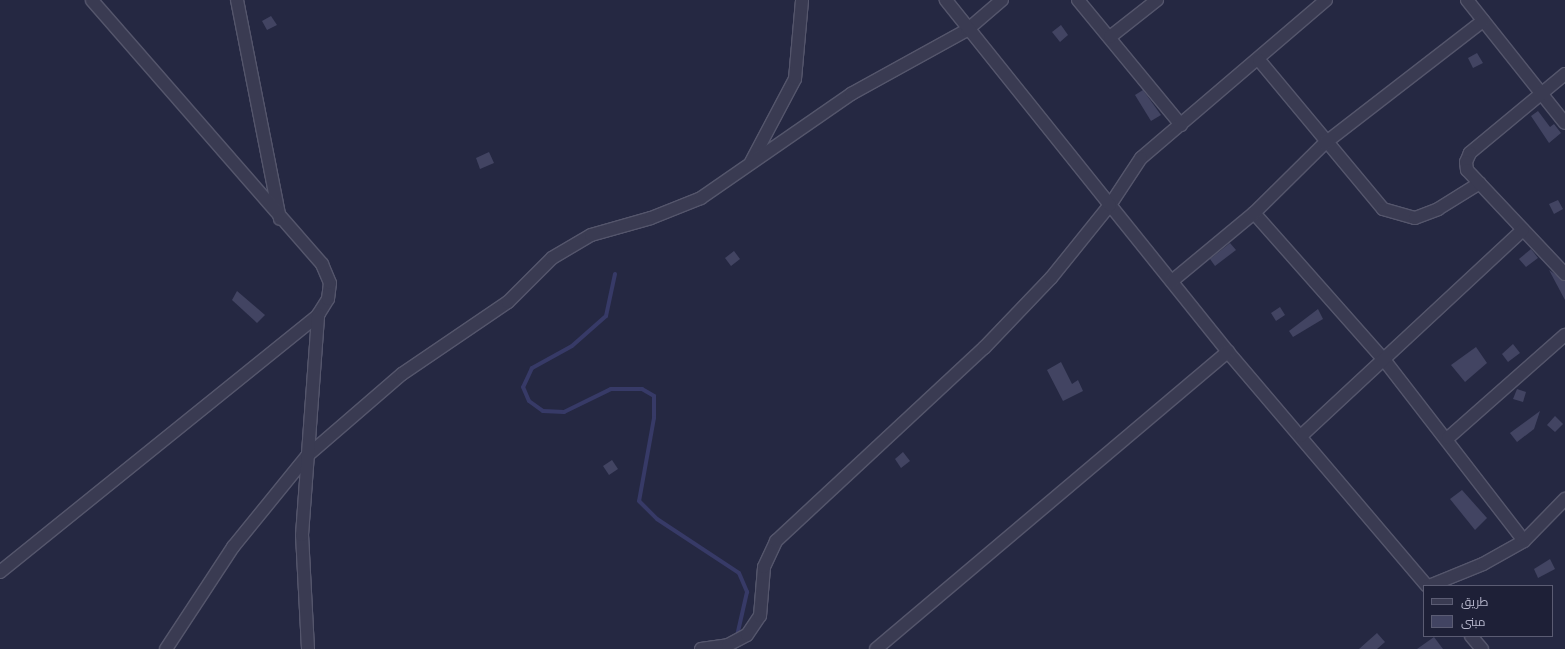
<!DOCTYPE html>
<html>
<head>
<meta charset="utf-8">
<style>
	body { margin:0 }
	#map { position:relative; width:1565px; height:649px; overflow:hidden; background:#252842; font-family:Cabin,Cairo,sans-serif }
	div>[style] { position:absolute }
	.stream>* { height:4px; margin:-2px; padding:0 2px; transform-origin:2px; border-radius:2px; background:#373a67 }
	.building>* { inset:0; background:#424462 }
	.roads { filter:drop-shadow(1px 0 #55566c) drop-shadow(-1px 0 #55566c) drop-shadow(0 1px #55566c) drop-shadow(0 -1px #55566c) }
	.minor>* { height:12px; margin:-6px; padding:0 6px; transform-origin:6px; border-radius:6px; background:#3a3b52 }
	span { translate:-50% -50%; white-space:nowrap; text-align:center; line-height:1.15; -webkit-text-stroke:3.5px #1e2037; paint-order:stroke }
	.legend { position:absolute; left:1423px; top:585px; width:130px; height:52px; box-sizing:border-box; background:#1e2037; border:1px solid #5b5c73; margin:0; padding:5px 7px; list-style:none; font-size:12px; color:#b7b7cc }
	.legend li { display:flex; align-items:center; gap:8px; height:20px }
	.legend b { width:20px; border:1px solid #5b5c73 }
</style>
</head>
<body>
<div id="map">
	<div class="stream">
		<div style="left:615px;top:274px;width:43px;rotate:102.1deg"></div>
		<div style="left:606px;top:316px;width:45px;rotate:138.6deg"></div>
		<div style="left:572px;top:346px;width:46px;rotate:151.2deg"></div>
		<div style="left:532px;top:368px;width:21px;rotate:115deg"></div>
		<div style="left:523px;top:387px;width:15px;rotate:67deg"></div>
		<div style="left:529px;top:401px;width:17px;rotate:36deg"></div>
		<div style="left:543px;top:411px;width:21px;rotate:3deg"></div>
		<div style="left:564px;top:412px;width:52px;rotate:-26.1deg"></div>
		<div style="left:611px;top:389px;width:31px"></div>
		<div style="left:642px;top:389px;width:14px;rotate:30deg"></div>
		<div style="left:654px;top:396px;width:22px;rotate:90deg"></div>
		<div style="left:654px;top:418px;width:84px;rotate:100.2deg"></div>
		<div style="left:639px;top:501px;width:25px;rotate:45deg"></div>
		<div style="left:657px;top:519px;width:98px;rotate:33.4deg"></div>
		<div style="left:739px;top:573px;width:21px;rotate:67deg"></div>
		<div style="left:747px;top:592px;width:58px;rotate:102.8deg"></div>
	</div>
	<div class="building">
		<div style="clip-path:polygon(271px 16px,277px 25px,267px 30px,262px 21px)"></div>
		<div style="clip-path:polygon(1061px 25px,1068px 35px,1060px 42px,1052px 32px)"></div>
		<div style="clip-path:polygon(1477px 53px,1483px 63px,1473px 68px,1468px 58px)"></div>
		<div style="clip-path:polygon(1143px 90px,1161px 115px,1151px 121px,1135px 95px)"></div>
		<div style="clip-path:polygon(1538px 111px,1550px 127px,1554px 124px,1561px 133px,1549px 143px,1531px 116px)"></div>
		<div style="clip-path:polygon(489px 152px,494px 163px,480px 169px,476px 158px)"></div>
		<div style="clip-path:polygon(1558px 200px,1563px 209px,1554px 214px,1549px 204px)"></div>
		<div style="clip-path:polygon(1230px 243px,1236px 250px,1215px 266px,1210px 259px)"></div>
		<div style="clip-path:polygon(1531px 249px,1538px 258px,1526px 267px,1519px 259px)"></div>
		<div style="clip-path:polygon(734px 251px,740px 259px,731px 266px,725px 258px)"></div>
		<div style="clip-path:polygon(1549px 270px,1565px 281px,1565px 300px)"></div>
		<div style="clip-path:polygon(237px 291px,265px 315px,257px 323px,232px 300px)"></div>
		<div style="clip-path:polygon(1280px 307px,1285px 315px,1276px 321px,1271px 313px)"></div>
		<div style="clip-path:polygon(1318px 309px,1323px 319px,1293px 337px,1289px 331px)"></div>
		<div style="clip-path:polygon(1513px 344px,1520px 353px,1508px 362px,1502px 354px)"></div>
		<div style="clip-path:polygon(1476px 347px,1487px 363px,1465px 382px,1451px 365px)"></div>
		<div style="clip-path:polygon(1061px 362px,1072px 384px,1078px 380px,1083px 391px,1063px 401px,1047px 370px)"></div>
		<div style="clip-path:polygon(1517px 389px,1526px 392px,1523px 402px,1513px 399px)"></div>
		<div style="clip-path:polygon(1540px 411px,1534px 429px,1517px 442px,1510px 433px)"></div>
		<div style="clip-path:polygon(1555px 416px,1563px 424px,1555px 432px,1547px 425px)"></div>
		<div style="clip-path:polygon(903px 452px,910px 461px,901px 468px,895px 459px)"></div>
		<div style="clip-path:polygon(612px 460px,618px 469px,609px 475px,603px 466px)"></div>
		<div style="clip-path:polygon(1462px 490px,1487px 518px,1475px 530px,1450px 499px)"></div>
		<div style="clip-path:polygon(1550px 559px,1555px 569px,1538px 578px,1534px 569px)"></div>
		<div style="clip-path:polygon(1377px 633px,1385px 642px,1377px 649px,1359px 649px)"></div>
		<div style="clip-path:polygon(1434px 637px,1443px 649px,1417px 649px)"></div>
	</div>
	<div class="roads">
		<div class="minor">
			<div style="left:237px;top:0;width:223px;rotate:78.9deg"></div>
			<div style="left:1078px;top:0;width:162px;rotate:50.5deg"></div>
			<div style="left:1326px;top:0;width:243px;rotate:139.5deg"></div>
			<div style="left:1141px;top:158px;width:56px;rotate:123.4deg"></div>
			<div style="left:1110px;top:205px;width:189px;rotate:51.2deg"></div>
			<div style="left:1228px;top:352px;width:307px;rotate:49.6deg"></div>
			<div style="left:1467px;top:0;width:157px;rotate:51.5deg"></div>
			<div style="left:1110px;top:37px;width:60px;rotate:-38.2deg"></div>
			<div style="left:1259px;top:60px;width:194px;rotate:50.2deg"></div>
			<div style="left:1383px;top:209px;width:33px;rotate:16deg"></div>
			<div style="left:1415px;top:218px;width:25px;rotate:-21deg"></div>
			<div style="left:1438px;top:209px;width:49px;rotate:-31.8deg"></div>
			<div style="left:1565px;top:74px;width:124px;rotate:140.3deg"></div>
			<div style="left:1470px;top:153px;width:10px;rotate:114deg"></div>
			<div style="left:1466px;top:162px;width:8px;rotate:83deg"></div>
			<div style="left:1467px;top:170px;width:143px;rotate:46.7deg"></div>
			<div style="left:751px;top:162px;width:94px;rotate:-62.1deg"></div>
			<div style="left:795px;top:79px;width:79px;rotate:-84.9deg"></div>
			<div style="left:1254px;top:213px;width:198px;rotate:48.5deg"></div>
			<div style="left:1385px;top:361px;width:227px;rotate:52.3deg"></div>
			<div style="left:1172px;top:281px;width:107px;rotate:-39.7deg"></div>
			<div style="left:1254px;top:213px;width:100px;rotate:-44.6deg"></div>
			<div style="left:1325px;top:143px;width:200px;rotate:-37.7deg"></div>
			<div style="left:1301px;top:436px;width:303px;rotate:-42.9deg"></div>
			<div style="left:1448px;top:438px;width:156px;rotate:-41.4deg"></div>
			<div style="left:0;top:572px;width:409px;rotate:-38.9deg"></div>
			<div style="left:318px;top:315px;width:19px;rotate:-58deg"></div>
			<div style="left:328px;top:299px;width:16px;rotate:-83deg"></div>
			<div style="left:330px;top:283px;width:21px;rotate:-113deg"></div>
			<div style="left:322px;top:264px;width:350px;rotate:-131.1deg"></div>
			<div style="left:1429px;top:586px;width:58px;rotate:-22.2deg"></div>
			<div style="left:1483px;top:564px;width:47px;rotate:-29.3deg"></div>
			<div style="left:1524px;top:541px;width:59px;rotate:-45.7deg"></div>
			<div style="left:1471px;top:636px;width:17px;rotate:50deg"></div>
			<div style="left:166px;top:649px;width:122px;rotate:-56.7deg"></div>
			<div style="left:233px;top:547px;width:117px;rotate:-50.9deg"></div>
			<div style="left:307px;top:456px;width:125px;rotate:-40.8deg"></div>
			<div style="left:402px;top:374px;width:128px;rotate:-34.2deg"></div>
			<div style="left:508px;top:302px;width:62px;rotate:-45deg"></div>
			<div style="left:552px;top:258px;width:45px;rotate:-30.5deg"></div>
			<div style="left:591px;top:235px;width:62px;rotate:-15.8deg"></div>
			<div style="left:651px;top:218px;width:54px;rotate:-21.8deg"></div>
			<div style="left:701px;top:198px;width:183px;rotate:-34.7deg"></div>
			<div style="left:851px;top:94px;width:132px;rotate:-28.9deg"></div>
			<div style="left:967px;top:30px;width:46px;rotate:-40.6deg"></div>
			<div style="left:308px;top:649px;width:114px;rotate:-93deg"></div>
			<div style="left:302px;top:535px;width:221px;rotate:-85.8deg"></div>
			<div style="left:701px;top:649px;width:27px;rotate:-8deg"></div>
			<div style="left:728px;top:645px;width:21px;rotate:-28deg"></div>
			<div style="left:747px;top:635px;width:23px;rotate:-56deg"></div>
			<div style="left:760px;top:616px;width:49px;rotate:-85.3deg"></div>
			<div style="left:764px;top:567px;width:29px;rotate:-65deg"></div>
			<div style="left:776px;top:541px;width:284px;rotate:-42.9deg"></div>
			<div style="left:984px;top:348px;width:97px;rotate:-46.3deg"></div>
			<div style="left:1051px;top:278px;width:94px;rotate:-51.1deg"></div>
			<div style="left:1110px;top:205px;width:263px;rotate:-128.7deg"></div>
			<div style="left:876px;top:649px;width:461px;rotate:-40.2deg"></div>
		</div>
	</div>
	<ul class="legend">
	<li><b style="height:5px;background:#3a3b52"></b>طريق</li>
	<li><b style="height:11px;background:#424462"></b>مبنى</li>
	</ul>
</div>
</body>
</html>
